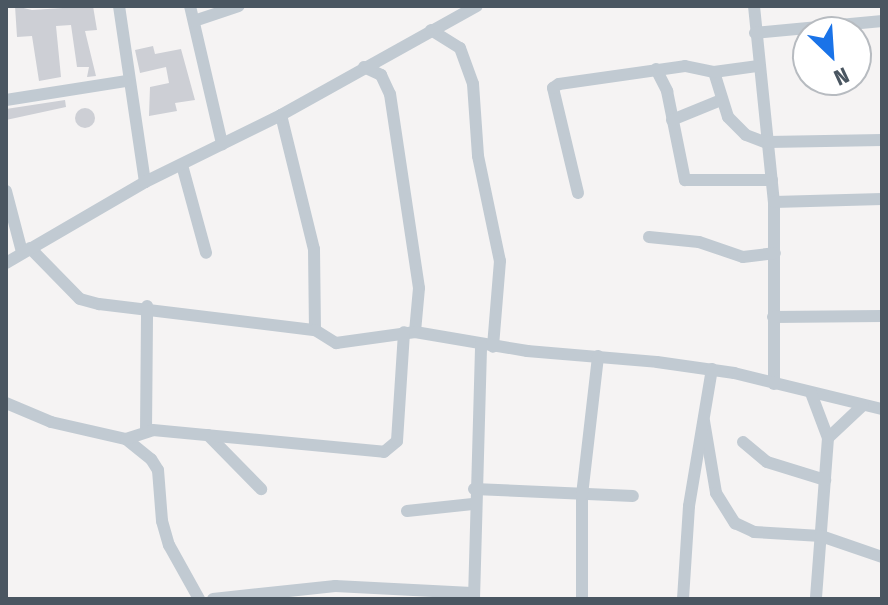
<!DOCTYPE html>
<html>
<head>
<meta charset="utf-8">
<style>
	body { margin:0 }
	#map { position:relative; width:888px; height:605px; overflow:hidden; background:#f5f3f3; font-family:"Fira Sans Condensed",sans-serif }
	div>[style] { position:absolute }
	.building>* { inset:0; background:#cdcfd5 }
	.round { border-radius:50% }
	.minor>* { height:12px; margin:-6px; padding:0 6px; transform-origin:6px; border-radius:6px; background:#c1cad2 }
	span { translate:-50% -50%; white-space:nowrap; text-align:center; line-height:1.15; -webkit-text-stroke:6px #fff; paint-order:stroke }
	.frame { position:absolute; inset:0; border:8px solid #4a5661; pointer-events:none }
	.north { position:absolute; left:792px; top:16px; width:80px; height:80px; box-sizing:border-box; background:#fff; border:2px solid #b7bbc0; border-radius:50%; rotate:155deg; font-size:22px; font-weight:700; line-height:32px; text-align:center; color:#4a5661 }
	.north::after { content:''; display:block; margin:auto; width:28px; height:36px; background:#1a73e8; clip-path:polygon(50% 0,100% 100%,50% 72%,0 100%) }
</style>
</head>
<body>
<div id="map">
	<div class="building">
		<div style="clip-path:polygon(15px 6px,32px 10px,93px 6px,97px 30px,85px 31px,96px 76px,87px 77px,89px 67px,77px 67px,71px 25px,56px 26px,61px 77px,39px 81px,32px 36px,17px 37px)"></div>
		<div style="clip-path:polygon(153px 46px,155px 54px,181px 49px,195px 100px,175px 103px,177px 111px,149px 116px,150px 87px,169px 83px,166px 67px,140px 73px,135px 50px)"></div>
		<div style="clip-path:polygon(65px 100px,66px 107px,6px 120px,6px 109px)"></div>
		<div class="round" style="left:75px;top:108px;width:20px;height:20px"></div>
	</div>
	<div class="minor">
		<div style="left:119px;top:6px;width:178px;rotate:81.6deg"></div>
		<div style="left:190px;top:6px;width:142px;rotate:76.9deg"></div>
		<div style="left:754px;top:6px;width:197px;rotate:84.2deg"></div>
		<div style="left:774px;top:202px;width:182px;rotate:90deg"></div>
		<div style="left:194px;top:21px;width:47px;rotate:-18.4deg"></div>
		<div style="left:431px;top:30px;width:34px;rotate:32deg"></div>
		<div style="left:460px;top:48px;width:38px;rotate:70deg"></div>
		<div style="left:473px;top:84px;width:72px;rotate:86deg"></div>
		<div style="left:478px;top:156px;width:107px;rotate:78.2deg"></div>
		<div style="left:500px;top:261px;width:86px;rotate:94.7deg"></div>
		<div style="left:755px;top:33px;width:128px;rotate:-5.4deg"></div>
		<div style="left:364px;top:67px;width:19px;rotate:25deg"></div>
		<div style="left:381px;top:75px;width:21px;rotate:65deg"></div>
		<div style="left:390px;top:94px;width:196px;rotate:81.5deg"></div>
		<div style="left:419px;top:288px;width:44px;rotate:95.2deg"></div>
		<div style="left:656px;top:69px;width:25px;rotate:63deg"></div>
		<div style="left:667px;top:91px;width:91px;rotate:78.6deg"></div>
		<div style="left:685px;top:180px;width:87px"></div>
		<div style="left:714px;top:72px;width:47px;rotate:72.7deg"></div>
		<div style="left:728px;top:117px;width:25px;rotate:45deg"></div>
		<div style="left:746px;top:135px;width:25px;rotate:21deg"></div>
		<div style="left:6px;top:100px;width:121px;rotate:-9deg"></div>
		<div style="left:281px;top:115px;width:138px;rotate:76.2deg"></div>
		<div style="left:314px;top:249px;width:81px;rotate:89.3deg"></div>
		<div style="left:672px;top:120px;width:53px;rotate:-22.2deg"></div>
		<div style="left:768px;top:142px;width:114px;rotate:-1deg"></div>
		<div style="left:182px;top:165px;width:91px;rotate:74.7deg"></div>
		<div style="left:6px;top:191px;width:63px;rotate:75.3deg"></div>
		<div style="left:578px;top:193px;width:108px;rotate:-103.4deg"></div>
		<div style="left:553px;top:88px;width:7px;rotate:-34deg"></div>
		<div style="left:559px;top:84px;width:127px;rotate:-8.1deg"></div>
		<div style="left:685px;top:66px;width:30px;rotate:12deg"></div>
		<div style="left:714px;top:72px;width:43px;rotate:-7.9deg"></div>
		<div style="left:774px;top:202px;width:108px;rotate:-1.6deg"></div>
		<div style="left:649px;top:237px;width:50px;rotate:5.7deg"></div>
		<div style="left:699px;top:242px;width:46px;rotate:18.8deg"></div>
		<div style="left:743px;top:257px;width:32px;rotate:-7deg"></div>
		<div style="left:30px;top:248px;width:71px;rotate:45.6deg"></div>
		<div style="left:80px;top:299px;width:20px;rotate:15deg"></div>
		<div style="left:99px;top:304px;width:218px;rotate:6.9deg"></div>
		<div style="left:315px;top:330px;width:25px;rotate:32deg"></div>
		<div style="left:336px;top:343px;width:80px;rotate:-7.9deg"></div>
		<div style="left:415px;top:332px;width:114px;rotate:9.6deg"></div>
		<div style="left:527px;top:351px;width:130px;rotate:4.8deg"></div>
		<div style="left:657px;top:362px;width:78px;rotate:8.1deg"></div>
		<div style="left:734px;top:373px;width:152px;rotate:13.7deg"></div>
		<div style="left:6px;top:263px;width:161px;rotate:-30.2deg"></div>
		<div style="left:145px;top:182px;width:152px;rotate:-26.2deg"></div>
		<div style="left:281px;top:115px;width:224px;rotate:-29.1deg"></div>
		<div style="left:773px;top:317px;width:109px;rotate:-0.5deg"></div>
		<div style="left:811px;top:393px;width:48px;rotate:69.3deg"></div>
		<div style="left:828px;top:438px;width:161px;rotate:94.3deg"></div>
		<div style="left:6px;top:403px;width:49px;rotate:22.9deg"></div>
		<div style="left:51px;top:422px;width:77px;rotate:12.8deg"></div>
		<div style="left:126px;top:439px;width:32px;rotate:39deg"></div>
		<div style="left:151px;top:459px;width:13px;rotate:58deg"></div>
		<div style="left:158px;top:470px;width:51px;rotate:85.5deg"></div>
		<div style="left:162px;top:521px;width:25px;rotate:74deg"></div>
		<div style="left:169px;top:545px;width:62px;rotate:60.9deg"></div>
		<div style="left:704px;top:421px;width:73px;rotate:80.5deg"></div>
		<div style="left:716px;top:493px;width:36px;rotate:58deg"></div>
		<div style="left:735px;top:523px;width:21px;rotate:25deg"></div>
		<div style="left:754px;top:532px;width:67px;rotate:3.4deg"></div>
		<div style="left:821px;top:536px;width:65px;rotate:19deg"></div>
		<div style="left:146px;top:432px;width:126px;rotate:-89.5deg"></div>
		<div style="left:208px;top:435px;width:76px;rotate:45.5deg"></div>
		<div style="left:828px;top:438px;width:48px;rotate:-43.3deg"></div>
		<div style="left:126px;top:439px;width:28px;rotate:-18deg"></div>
		<div style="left:153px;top:430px;width:232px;rotate:5.4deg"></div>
		<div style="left:384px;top:452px;width:17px;rotate:-40deg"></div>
		<div style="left:397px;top:441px;width:109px;rotate:-86.3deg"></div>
		<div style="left:743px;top:442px;width:31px;rotate:40deg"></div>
		<div style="left:767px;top:462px;width:61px;rotate:17.2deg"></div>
		<div style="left:474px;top:489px;width:159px;rotate:2.5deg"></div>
		<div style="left:407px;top:511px;width:66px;rotate:-6.1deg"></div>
		<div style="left:213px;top:599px;width:123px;rotate:-6.1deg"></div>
		<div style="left:335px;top:586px;width:137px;rotate:2.9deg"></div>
		<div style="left:474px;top:599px;width:255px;rotate:-88.4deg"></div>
		<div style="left:582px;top:599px;width:104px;rotate:-90deg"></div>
		<div style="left:582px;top:495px;width:140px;rotate:-83.4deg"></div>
		<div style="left:683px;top:599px;width:93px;rotate:-86.3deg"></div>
		<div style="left:689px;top:506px;width:139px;rotate:-80.5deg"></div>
	</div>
	<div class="frame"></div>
	<div class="north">N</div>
</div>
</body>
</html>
